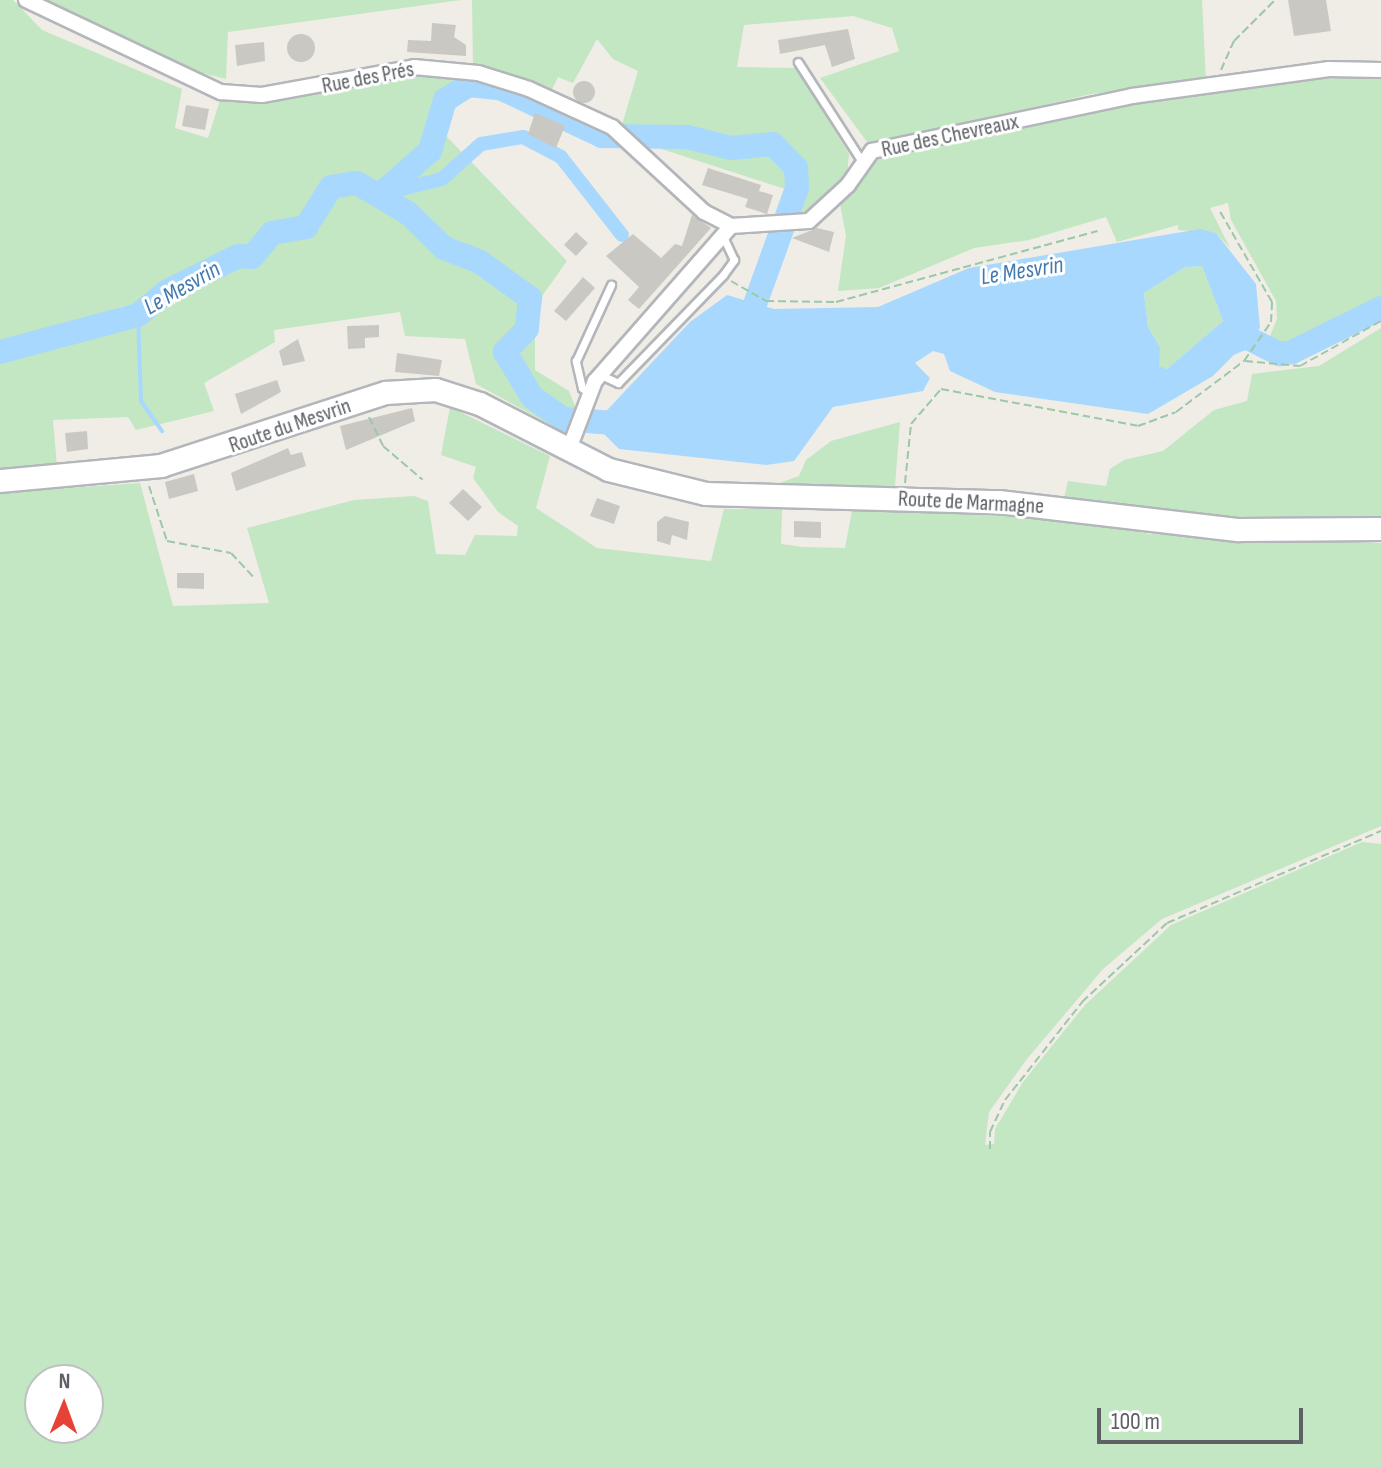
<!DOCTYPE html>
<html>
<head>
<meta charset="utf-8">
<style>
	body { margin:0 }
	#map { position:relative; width:1381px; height:1468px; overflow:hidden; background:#efede6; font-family:"Sofia Sans Condensed",sans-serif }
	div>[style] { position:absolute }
	.green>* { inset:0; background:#c3e6c3 }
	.water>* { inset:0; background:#a8d8fd }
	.stream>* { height:4px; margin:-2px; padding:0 2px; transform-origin:2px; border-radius:2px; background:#a8d8fd }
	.canal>* { height:14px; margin:-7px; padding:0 7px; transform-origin:7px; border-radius:7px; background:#a8d8fd }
	.river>* { height:24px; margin:-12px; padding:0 12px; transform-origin:12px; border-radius:12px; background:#a8d8fd }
	.building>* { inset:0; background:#cac8c3 }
	.round { border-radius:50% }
	.path>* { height:2px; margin-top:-1px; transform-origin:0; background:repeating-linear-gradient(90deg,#9cc7a8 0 8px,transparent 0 12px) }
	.roads { filter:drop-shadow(2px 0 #b3b6ba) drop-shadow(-2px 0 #b3b6ba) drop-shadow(0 2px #b3b6ba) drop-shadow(0 -2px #b3b6ba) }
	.lane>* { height:7px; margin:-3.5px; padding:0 3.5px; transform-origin:3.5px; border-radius:3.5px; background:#fff }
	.street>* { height:14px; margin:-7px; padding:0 7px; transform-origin:7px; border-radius:7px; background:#fff }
	.secondary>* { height:22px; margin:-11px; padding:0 11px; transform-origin:11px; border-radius:11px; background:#fff }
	span { translate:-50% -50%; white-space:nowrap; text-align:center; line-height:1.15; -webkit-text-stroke:6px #fff; paint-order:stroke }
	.street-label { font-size:22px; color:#5d6166 }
	.water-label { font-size:24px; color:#4379af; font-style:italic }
	.north { position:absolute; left:24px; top:1364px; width:80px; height:80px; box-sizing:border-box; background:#fff; border:2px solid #bec0c2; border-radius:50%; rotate:1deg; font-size:22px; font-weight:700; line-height:32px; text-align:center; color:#5d6166 }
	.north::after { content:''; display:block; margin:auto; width:28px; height:36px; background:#e64235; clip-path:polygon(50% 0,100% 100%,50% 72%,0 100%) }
	.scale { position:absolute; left:1097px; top:1408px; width:206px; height:36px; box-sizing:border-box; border:4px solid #5d6166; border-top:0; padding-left:10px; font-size:24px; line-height:28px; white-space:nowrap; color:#5d6166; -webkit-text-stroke:6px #fff; paint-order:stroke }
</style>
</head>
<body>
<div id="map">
	<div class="green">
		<div style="clip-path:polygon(evenodd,0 0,13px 0,42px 30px,182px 89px,175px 128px,208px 138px,220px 100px,255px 103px,418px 74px,478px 82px,447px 99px,447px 137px,567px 261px,535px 306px,535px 370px,569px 391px,577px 411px,566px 433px,476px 384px,465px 339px,405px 336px,400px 312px,274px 330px,275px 342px,204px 383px,214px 411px,136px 430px,128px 417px,53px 420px,57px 467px,0 469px,0 0,124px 306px,145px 321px,91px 335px,80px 321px,124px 306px)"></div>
		<div style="clip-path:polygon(46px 0,461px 0,228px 32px,226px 79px,186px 69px,68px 17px)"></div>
		<div style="clip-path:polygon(472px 0,1202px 0,1206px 80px,1091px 94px,870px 146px,820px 78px,899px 51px,892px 28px,853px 16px,744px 25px,737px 67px,796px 68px,849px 154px,847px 176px,828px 202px,787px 220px,788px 190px,634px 140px,621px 128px,638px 71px,613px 59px,597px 39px,573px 83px,558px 77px,551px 91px,473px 64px)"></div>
		<div style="clip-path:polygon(1314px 78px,1381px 78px,1381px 305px,1300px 342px,1285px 359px,1263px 353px,1277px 319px,1276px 301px,1231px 220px,1228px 203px,1210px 208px,1230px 248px,1216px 233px,1178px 230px,1178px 225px,1117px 242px,1106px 217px,1029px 240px,974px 248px,879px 288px,838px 291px,846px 236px,840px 204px,866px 161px,893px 149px,975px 139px,1130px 102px)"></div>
		<div style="clip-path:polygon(1202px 266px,1223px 321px,1167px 369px,1158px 366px,1160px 347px,1148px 327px,1144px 293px,1185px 267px)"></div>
		<div style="clip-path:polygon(1381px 328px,1381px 520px,1248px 520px,1064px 499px,1068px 481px,1106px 486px,1110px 469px,1124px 460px,1163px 451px,1214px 410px,1247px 401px,1252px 374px,1319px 366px)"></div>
		<div style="clip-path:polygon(evenodd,450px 407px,550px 456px,536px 508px,597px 548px,711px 561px,724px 509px,782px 509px,781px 544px,803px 547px,845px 548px,852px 511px,1069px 516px,1149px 534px,1381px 543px,1381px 826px,1162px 919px,1103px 969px,1027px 1059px,989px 1112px,985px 1145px,994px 1144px,995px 1129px,1023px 1082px,1085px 1005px,1171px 925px,1362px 842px,1381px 844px,1381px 1468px,0 1468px,0 493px,140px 483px,173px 606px,269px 603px,247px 528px,354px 500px,414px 496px,428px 501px,436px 554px,465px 555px,475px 535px,517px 536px,518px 526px,498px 512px,473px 478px,476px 467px,441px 455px,450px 407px,40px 1380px,88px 1380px,88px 1428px,40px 1428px,40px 1380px)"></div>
		<div style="clip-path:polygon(900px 422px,895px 486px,771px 486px,799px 476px,806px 460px,831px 441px)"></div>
	</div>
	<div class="water">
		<div style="clip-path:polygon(evenodd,1200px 229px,1216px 233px,1256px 284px,1260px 328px,1213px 376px,1148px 414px,995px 392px,950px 371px,944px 354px,933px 351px,915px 363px,930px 378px,923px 391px,833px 407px,794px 461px,766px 465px,619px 449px,594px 424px,690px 322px,727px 295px,774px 309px,878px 307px,969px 268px,1200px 229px,1202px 266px,1223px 321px,1167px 369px,1159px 366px,1160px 347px,1148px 327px,1144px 293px,1185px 267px,1202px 266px)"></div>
	</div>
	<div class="stream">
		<div style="left:138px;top:315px;width:86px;rotate:88deg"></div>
		<div style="left:141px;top:401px;width:37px;rotate:55deg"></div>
	</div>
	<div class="canal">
		<div style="left:381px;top:194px;width:63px;rotate:-13.8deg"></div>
		<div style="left:442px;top:179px;width:52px;rotate:-41.9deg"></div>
		<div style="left:481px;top:144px;width:43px;rotate:-9.5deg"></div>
		<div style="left:523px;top:137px;width:43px;rotate:27.8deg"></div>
		<div style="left:561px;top:157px;width:99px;rotate:52deg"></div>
	</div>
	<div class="river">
		<div style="left:381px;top:194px;width:65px;rotate:-41.3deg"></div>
		<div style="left:430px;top:151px;width:53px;rotate:-73.6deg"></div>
		<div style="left:445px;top:100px;width:28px;rotate:-32deg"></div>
		<div style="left:469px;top:85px;width:31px;rotate:6deg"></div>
		<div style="left:500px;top:88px;width:113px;rotate:25.2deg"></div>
		<div style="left:602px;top:136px;width:85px;rotate:0.7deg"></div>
		<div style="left:687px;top:137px;width:45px;rotate:14deg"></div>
		<div style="left:731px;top:148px;width:42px;rotate:-5.4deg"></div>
		<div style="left:773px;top:144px;width:33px;rotate:46deg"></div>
		<div style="left:796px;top:168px;width:20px;rotate:87deg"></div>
		<div style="left:797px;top:188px;width:132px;rotate:109.9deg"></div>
		<div style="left:1221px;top:347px;width:27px;rotate:-22deg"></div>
		<div style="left:1246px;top:337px;width:38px;rotate:27deg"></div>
		<div style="left:1280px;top:354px;width:12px;rotate:-9deg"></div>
		<div style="left:1292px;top:352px;width:99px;rotate:-26.3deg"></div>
		<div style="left:0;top:352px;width:143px;rotate:-15deg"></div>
		<div style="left:138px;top:315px;width:36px;rotate:-39deg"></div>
		<div style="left:166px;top:292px;width:80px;rotate:-26.6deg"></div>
		<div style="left:238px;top:256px;width:14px;rotate:4deg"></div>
		<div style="left:252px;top:257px;width:31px;rotate:-50deg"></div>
		<div style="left:272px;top:233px;width:35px;rotate:-10deg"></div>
		<div style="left:306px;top:227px;width:47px;rotate:-58deg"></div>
		<div style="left:331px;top:187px;width:26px;rotate:-9deg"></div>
		<div style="left:357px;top:183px;width:59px;rotate:30.5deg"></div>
		<div style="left:408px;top:213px;width:50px;rotate:44.2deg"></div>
		<div style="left:444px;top:248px;width:39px;rotate:21deg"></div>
		<div style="left:480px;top:262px;width:62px;rotate:35.8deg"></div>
		<div style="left:530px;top:298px;width:31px;rotate:96deg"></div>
		<div style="left:527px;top:329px;width:32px;rotate:134deg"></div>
		<div style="left:505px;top:352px;width:52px;rotate:59deg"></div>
		<div style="left:532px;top:397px;width:39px;rotate:35deg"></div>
		<div style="left:564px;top:419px;width:61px;rotate:4.7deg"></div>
	</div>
	<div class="building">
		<div style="clip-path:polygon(1288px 0,1326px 0,1331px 31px,1294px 36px)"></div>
		<div style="clip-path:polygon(432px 23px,456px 25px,454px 37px,466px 45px,466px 56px,407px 52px,408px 40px,431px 41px)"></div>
		<div style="clip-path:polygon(848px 29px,855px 59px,832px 67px,825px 45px,780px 54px,778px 40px)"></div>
		<div class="round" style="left:287px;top:34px;width:28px;height:28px"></div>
		<div style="clip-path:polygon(264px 42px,265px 61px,237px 66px,235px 45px)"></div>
		<div class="round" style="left:573px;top:81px;width:22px;height:22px"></div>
		<div style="clip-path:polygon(186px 105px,209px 109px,205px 130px,182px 126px)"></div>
		<div style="clip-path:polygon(535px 113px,565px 126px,556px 148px,528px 134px)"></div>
		<div style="clip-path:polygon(708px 168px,761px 185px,759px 191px,773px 195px,767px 214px,745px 207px,748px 199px,702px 185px)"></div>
		<div style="clip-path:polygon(692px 215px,711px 228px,639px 309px,628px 300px,639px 287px,606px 256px,633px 234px,661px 258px,675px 244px,682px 246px)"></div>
		<div style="clip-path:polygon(817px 228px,834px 232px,829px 252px,792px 238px)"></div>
		<div style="clip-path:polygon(576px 232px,588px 243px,576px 256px,564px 245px)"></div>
		<div style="clip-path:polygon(583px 277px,595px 288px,566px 321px,554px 311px)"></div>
		<div style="clip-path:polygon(379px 325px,379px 337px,365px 338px,365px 348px,348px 349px,347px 326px)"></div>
		<div style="clip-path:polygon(298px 339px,305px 361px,283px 366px,279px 351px)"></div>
		<div style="clip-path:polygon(397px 353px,442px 360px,439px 376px,395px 372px)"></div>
		<div style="clip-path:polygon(277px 380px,281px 392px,241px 414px,235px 394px)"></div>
		<div style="clip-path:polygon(412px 408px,415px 421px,346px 450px,340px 426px)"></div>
		<div style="clip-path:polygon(87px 431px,88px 449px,67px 452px,65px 433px)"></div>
		<div style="clip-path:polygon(288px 448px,291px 455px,302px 452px,306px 466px,236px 491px,231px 473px)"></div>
		<div style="clip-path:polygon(194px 474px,198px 491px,169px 499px,165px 482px)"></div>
		<div style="clip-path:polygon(463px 489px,482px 507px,468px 521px,449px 503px)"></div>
		<div style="clip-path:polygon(597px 498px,620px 506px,614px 524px,590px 516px)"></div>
		<div style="clip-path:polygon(665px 516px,689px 522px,687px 540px,672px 535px,670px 545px,657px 541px,657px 522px)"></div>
		<div style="clip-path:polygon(794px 521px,821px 522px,821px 538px,794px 537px)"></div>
		<div style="clip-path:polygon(177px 573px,204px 573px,204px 589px,177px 588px)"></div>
	</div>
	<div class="path">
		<div style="left:1221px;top:70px;width:32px;rotate:-66deg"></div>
		<div style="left:1234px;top:41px;width:58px;rotate:-45deg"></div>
		<div style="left:731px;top:281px;width:40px;rotate:29.7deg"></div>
		<div style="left:766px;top:301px;width:70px;rotate:0.8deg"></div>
		<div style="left:836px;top:302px;width:271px;rotate:-15.2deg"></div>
		<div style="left:1245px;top:361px;width:55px;rotate:5.2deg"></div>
		<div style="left:1300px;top:366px;width:93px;rotate:-29.1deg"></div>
		<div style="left:369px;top:417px;width:32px;rotate:64deg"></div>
		<div style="left:383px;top:446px;width:52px;rotate:40.4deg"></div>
		<div style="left:905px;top:483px;width:59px;rotate:-84.2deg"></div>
		<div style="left:911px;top:424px;width:46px;rotate:-49.4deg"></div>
		<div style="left:941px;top:389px;width:200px;rotate:10.6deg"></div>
		<div style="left:1138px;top:426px;width:40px;rotate:-20.2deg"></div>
		<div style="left:1176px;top:412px;width:85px;rotate:-36.9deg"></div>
		<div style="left:1244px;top:361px;width:47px;rotate:-55.3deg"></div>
		<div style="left:1271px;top:322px;width:20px;rotate:-87deg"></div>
		<div style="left:1272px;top:302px;width:106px;rotate:-119.9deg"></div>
		<div style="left:149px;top:486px;width:58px;rotate:71.9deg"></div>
		<div style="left:167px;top:541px;width:65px;rotate:10.6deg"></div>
		<div style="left:231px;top:553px;width:34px;rotate:47deg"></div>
		<div style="left:990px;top:1149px;width:17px;rotate:-90deg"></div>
		<div style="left:990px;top:1132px;width:35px;rotate:-65deg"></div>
		<div style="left:1005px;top:1100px;width:125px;rotate:-51.8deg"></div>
		<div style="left:1082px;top:1002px;width:116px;rotate:-42.9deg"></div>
		<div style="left:1167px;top:923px;width:233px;rotate:-23.3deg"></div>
	</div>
	<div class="roads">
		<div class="lane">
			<div style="left:798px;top:62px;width:117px;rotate:57.3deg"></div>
			<div style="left:601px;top:375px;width:19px;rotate:25deg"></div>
			<div style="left:618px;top:383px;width:151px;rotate:-45.8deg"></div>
			<div style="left:723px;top:275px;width:19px;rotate:-54deg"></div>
			<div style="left:734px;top:260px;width:23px;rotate:-115deg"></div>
			<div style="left:590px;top:394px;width:10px;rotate:-143deg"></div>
			<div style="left:582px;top:388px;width:28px;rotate:-103deg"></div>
			<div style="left:576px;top:361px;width:84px;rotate:-65.3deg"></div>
		</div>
		<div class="street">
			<div style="left:26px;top:0;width:216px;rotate:25.3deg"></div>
			<div style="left:221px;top:92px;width:41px;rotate:4.2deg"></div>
			<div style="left:262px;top:95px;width:155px;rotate:-10.4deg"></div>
			<div style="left:414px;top:67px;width:64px;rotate:5.4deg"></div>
			<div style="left:478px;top:73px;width:53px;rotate:17.4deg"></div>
			<div style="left:529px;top:89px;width:91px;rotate:24.6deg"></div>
			<div style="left:612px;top:127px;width:125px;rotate:42.7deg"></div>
			<div style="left:704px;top:212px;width:30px;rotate:27deg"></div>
			<div style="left:569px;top:449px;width:73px;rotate:-69.1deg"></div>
			<div style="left:595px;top:381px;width:206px;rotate:-48.7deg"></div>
			<div style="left:731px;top:226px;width:78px;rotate:-3.7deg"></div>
			<div style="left:809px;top:221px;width:53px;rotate:-42.7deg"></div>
			<div style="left:848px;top:185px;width:42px;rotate:-54.8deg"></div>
			<div style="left:872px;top:151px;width:266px;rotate:-11.9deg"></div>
			<div style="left:1132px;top:96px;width:199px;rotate:-7.8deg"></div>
			<div style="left:1329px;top:69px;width:52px;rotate:1.1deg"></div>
		</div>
		<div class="secondary">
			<div style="left:0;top:481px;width:162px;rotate:-5.3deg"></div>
			<div style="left:161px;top:466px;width:237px;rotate:-18deg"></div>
			<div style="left:386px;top:393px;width:50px;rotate:-3.4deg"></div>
			<div style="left:436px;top:390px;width:46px;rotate:17.7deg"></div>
			<div style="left:480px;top:404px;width:145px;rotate:27.1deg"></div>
			<div style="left:609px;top:470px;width:100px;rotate:13.9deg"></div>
			<div style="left:706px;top:494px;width:293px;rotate:1.6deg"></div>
			<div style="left:999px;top:502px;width:242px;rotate:6.7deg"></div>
			<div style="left:1239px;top:530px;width:142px;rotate:-0.4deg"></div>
		</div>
	</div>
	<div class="street-label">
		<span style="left:368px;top:78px;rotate:-11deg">Rue des Prés</span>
		<span style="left:950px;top:136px;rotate:-12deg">Rue des Chevreaux</span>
		<span style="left:290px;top:426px;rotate:-19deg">Route du Mesvrin</span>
		<span style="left:971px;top:503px;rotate:3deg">Route de Marmagne</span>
	</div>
	<div class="water-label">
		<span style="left:1022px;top:271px;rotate:-9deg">Le Mesvrin</span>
		<span style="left:182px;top:288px;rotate:-30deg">Le Mesvrin</span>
	</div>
	<div class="north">N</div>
	<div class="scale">100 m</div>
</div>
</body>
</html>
